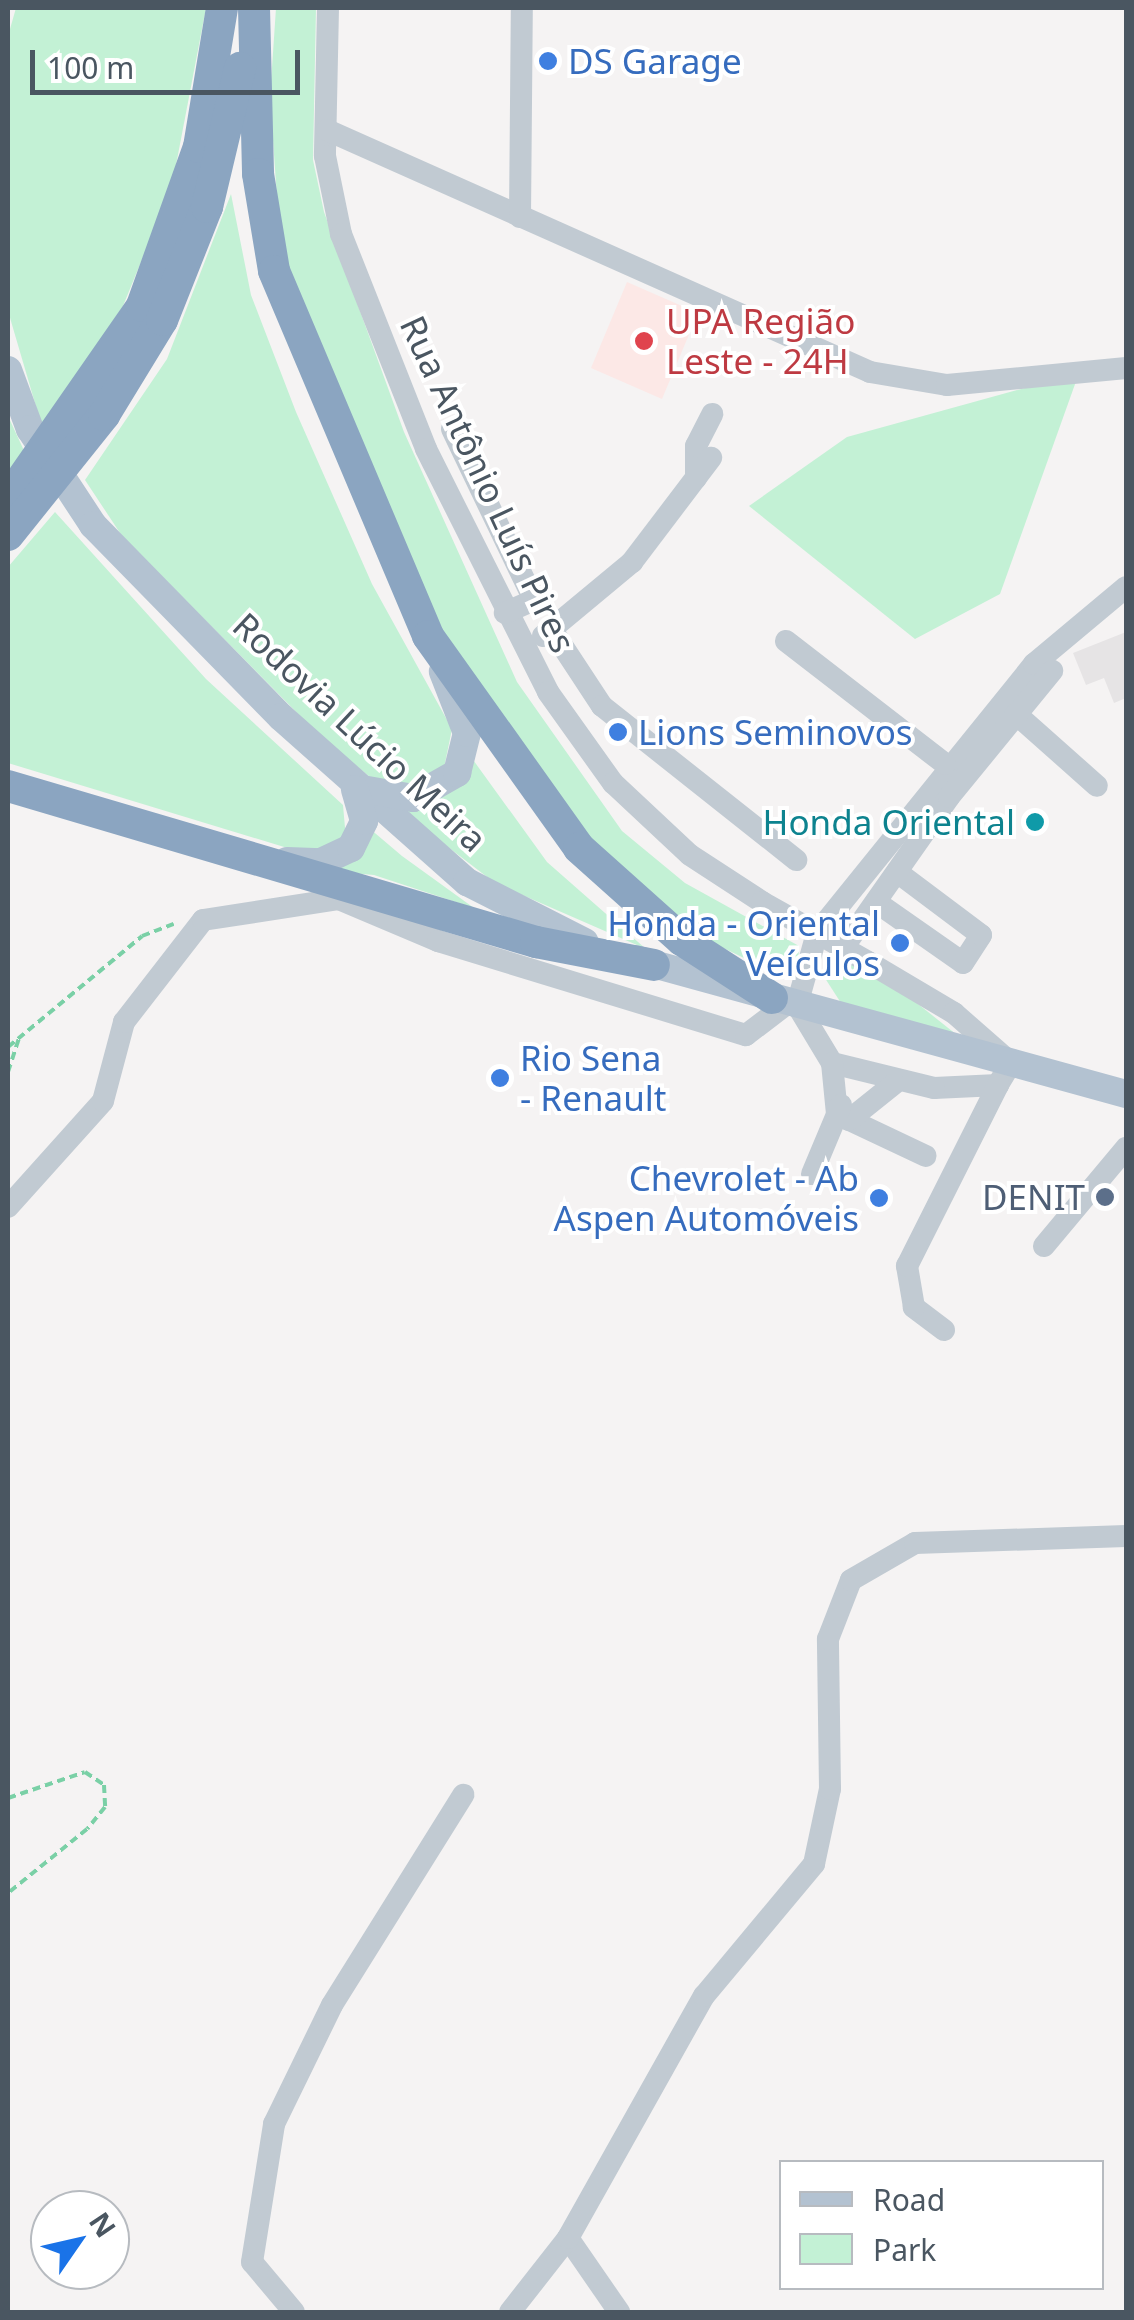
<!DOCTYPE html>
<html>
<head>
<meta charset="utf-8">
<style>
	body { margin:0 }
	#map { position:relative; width:1134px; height:2320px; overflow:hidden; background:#f5f3f3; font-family:"Noto Sans",sans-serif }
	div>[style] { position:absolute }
	.education>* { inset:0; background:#e6e4e5 }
	.medical>* { inset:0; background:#fce8e6 }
	.green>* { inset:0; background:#c3f1d5 }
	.path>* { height:4px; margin-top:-2px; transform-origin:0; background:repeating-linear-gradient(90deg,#7ad0a6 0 8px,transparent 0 13px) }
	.minor>* { height:22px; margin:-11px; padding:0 11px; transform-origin:11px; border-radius:11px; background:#c1cad2 }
	.major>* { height:28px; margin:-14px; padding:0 14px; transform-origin:14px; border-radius:14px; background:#b3c2d1 }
	.highway>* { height:32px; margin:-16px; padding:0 16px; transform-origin:16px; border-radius:16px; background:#8ba5c1 }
	.dots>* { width:28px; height:28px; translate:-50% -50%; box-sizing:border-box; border:5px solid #fff; border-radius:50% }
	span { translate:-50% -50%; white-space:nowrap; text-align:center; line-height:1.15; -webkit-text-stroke:8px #fff; paint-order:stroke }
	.shop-label { font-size:35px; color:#366cbe }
	.left { translate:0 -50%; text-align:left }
	.right { translate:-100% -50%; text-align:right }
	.health-label { font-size:35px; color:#be3a42 }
	.street-label { font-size:35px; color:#4a5661 }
	.culture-label { font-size:35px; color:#0d838f }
	.service-label { font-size:35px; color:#4e5e75 }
	.frame { position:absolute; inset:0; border:10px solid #4a5661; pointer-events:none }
	.legend { position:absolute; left:779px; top:2160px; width:325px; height:130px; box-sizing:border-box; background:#fff; border:2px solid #b7bbc0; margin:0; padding:12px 18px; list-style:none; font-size:30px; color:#4a5661 }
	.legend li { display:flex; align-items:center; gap:20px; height:50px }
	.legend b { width:50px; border:2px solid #b7bbc0 }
	.north { position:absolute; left:30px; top:2190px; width:100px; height:100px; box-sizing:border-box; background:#fff; border:2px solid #b7bbc0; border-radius:50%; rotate:56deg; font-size:28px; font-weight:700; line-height:40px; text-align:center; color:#4a5661 }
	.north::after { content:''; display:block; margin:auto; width:35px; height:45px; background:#1a73e8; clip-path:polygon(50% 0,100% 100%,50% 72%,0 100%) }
	.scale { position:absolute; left:30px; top:50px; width:270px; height:45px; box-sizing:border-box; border:5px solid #4a5661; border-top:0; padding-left:12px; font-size:30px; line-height:35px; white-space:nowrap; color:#4a5661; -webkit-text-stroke:8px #fff; paint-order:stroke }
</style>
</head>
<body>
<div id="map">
	<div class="education">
		<div style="clip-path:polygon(1126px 632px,1126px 698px,1114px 703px,1104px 678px,1086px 685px,1073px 653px)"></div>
	</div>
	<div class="medical">
		<div style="clip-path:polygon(627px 282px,698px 313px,662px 399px,591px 368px)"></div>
	</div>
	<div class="green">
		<div style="clip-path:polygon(16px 8px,206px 8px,172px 186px,123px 306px,42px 427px,8px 311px,8px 36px)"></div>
		<div style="clip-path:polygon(276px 8px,316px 8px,313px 160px,324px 212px,404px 432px,517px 682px,622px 831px,685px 883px,799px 946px,798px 967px,785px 978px,676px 925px,530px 776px,424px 598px,281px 255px,270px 97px)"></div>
		<div style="clip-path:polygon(231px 194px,251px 295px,296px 412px,372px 584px,452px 729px,444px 768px,428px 782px,386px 790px,322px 738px,122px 536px,85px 480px,167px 359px)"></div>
		<div style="clip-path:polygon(1079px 373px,1000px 594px,915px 639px,749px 506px,847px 437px)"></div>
		<div style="clip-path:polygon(8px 416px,27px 457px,8px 475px)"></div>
		<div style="clip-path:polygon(55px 512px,206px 679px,343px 805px,346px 839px,307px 854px,8px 763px,8px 567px)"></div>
		<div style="clip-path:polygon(471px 757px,547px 862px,646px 949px,495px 883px,397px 808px,446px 795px)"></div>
		<div style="clip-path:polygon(369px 828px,402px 856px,474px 908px,374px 875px,316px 870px)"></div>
		<div style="clip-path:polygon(842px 959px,908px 996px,957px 1035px,841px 1003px,821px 972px)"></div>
	</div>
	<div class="path">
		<div style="left:8px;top:1047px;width:174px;rotate:-39.6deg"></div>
		<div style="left:142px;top:936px;width:34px;rotate:-21deg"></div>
		<div style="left:8px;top:1072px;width:35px;rotate:-72deg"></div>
		<div style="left:8px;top:1798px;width:81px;rotate:-18.7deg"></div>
		<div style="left:85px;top:1772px;width:23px;rotate:34deg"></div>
		<div style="left:104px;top:1785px;width:22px;rotate:87deg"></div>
		<div style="left:105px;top:1807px;width:28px;rotate:129deg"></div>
		<div style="left:87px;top:1829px;width:102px;rotate:141deg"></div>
	</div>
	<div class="minor">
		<div style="left:328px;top:8px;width:148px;rotate:91.2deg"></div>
		<div style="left:325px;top:156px;width:80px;rotate:78.4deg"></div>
		<div style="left:341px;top:234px;width:231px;rotate:68.4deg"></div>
		<div style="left:426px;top:449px;width:272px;rotate:63.3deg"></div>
		<div style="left:548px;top:692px;width:112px;rotate:54.5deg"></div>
		<div style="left:613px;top:783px;width:105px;rotate:43.1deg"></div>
		<div style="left:690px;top:855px;width:86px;rotate:33.1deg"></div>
		<div style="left:762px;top:902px;width:63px;rotate:29.4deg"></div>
		<div style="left:817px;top:933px;width:59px;rotate:29.6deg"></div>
		<div style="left:868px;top:962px;width:100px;rotate:30.7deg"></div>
		<div style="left:954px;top:1013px;width:76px;rotate:41.3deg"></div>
		<div style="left:1011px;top:1063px;width:26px;rotate:121deg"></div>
		<div style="left:998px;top:1085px;width:64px;rotate:177.3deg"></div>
		<div style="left:934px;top:1088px;width:105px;rotate:-166.2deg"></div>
		<div style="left:832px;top:1063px;width:68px;rotate:-121.1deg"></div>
		<div style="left:797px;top:1005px;width:75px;rotate:-74.5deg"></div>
		<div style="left:817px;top:933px;width:346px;rotate:-51.1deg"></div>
		<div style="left:1034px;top:664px;width:120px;rotate:-39.9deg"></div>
		<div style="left:327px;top:130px;width:594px;rotate:24.02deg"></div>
		<div style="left:870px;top:372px;width:78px;rotate:9.6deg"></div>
		<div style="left:947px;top:385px;width:180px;rotate:-5.4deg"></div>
		<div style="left:520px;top:217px;width:209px;rotate:-89.5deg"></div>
		<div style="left:452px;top:429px;width:190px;rotate:64.4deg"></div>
		<div style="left:534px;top:600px;width:32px;rotate:156deg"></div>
		<div style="left:696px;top:478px;width:32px;rotate:-90deg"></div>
		<div style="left:696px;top:446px;width:36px;rotate:-63deg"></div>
		<div style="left:552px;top:630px;width:91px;rotate:56.7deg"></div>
		<div style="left:602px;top:706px;width:248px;rotate:38.4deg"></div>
		<div style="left:543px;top:636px;width:116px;rotate:-39.7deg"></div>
		<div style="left:632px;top:562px;width:131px;rotate:-52.8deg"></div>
		<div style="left:786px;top:641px;width:201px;rotate:37.7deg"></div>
		<div style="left:1016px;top:714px;width:108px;rotate:41.6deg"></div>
		<div style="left:876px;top:902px;width:106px;rotate:35deg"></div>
		<div style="left:963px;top:963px;width:33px;rotate:-57deg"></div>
		<div style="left:981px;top:935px;width:105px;rotate:-143.1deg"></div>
		<div style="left:843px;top:948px;width:184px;rotate:-54.9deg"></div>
		<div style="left:949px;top:797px;width:163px;rotate:-50.7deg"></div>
		<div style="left:832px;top:1063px;width:51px;rotate:84.4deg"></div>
		<div style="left:837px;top:1114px;width:98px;rotate:25.3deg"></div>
		<div style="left:849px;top:1120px;width:58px;rotate:-38.7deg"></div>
		<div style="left:812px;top:1174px;width:75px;rotate:-67.2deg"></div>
		<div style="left:8px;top:1207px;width:142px;rotate:-48.1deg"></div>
		<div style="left:103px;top:1101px;width:82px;rotate:-75.1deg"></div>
		<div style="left:124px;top:1022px;width:129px;rotate:-52.2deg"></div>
		<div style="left:203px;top:920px;width:138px;rotate:-8.8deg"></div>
		<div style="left:339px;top:899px;width:108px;rotate:23deg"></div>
		<div style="left:438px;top:941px;width:322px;rotate:17deg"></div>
		<div style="left:746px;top:1035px;width:53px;rotate:-37.3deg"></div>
		<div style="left:1044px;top:1246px;width:128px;rotate:-50.1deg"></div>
		<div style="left:944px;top:1330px;width:38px;rotate:-143deg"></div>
		<div style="left:914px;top:1307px;width:42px;rotate:-99.7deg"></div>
		<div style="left:907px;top:1266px;width:203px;rotate:-63.3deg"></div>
		<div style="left:568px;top:2238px;width:90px;rotate:55.4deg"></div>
		<div style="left:294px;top:2312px;width:65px;rotate:-130deg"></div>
		<div style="left:252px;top:2262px;width:140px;rotate:-80.9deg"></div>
		<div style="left:274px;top:2124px;width:132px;rotate:-64deg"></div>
		<div style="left:332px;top:2005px;width:248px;rotate:-58deg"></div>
		<div style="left:510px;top:2312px;width:94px;rotate:-51.9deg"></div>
		<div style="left:568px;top:2238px;width:278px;rotate:-60.7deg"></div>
		<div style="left:704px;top:1996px;width:172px;rotate:-50.2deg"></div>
		<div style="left:814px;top:1864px;width:77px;rotate:-78deg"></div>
		<div style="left:830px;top:1789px;width:150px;rotate:-90.8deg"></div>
		<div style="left:828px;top:1639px;width:63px;rotate:-68.7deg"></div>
		<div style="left:851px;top:1580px;width:74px;rotate:-30deg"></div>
		<div style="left:915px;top:1543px;width:211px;rotate:-1.9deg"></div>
	</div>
	<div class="major">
		<div style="left:8px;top:370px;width:63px;rotate:69.6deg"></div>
		<div style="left:30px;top:429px;width:115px;rotate:56.7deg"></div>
		<div style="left:93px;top:525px;width:269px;rotate:45.6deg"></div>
		<div style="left:281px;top:717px;width:249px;rotate:41.6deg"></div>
		<div style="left:467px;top:882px;width:132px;rotate:27deg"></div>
		<div style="left:362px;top:789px;width:52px;rotate:10deg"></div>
		<div style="left:413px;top:798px;width:51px;rotate:-29.6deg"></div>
		<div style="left:457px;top:773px;width:41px;rotate:-76deg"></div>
		<div style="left:467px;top:733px;width:66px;rotate:-111.5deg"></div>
		<div style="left:287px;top:861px;width:34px;rotate:2deg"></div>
		<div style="left:321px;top:862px;width:33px;rotate:-25deg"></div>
		<div style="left:351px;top:848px;width:30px;rotate:-64deg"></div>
		<div style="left:364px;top:821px;width:33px;rotate:-106deg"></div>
		<div style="left:635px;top:959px;width:509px;rotate:15.37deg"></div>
	</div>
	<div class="highway">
		<div style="left:254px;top:8px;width:166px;rotate:88.6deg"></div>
		<div style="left:258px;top:174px;width:98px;rotate:80.6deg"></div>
		<div style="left:274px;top:271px;width:396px;rotate:67.1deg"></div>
		<div style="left:428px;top:636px;width:260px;rotate:54.5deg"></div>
		<div style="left:579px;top:848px;width:138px;rotate:41.8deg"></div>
		<div style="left:682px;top:940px;width:107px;rotate:32.8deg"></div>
		<div style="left:8px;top:499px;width:235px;rotate:-55.2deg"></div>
		<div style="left:142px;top:306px;width:169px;rotate:-70.3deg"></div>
		<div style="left:199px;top:147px;width:141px;rotate:-80.6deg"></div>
		<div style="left:8px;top:535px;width:154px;rotate:-51.3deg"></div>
		<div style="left:104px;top:415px;width:111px;rotate:-58.6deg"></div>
		<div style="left:162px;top:320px;width:122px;rotate:-68.3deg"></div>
		<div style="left:207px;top:207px;width:143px;rotate:-76.6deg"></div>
		<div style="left:8px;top:786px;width:551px;rotate:16.46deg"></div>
		<div style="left:536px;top:942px;width:120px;rotate:11deg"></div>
	</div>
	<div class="dots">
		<div style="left:548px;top:61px;background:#3f7fe0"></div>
		<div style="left:644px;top:341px;background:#e0444e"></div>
		<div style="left:618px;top:732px;background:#3f7fe0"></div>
		<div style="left:1035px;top:822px;background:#0f9aa8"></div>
		<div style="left:900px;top:943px;background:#3f7fe0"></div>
		<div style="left:500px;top:1078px;background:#3f7fe0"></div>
		<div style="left:1105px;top:1197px;background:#5c6f8a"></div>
		<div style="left:879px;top:1198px;background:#3f7fe0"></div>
	</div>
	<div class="shop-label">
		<span class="left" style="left:568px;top:61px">DS Garage</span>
		<span class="left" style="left:638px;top:732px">Lions Seminovos</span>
		<span class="right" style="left:880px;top:943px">Honda - Oriental<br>Veículos</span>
		<span class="left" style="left:520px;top:1078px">Rio Sena<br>- Renault</span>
		<span class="right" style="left:859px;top:1198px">Chevrolet - Ab<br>Aspen Automóveis</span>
	</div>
	<div class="health-label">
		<span class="left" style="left:666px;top:341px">UPA Região<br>Leste - 24H</span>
	</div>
	<div class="street-label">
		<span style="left:488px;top:484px;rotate:65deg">Rua Antônio Luís Pires</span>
		<span style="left:360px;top:732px;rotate:43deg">Rodovia Lúcio Meira</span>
	</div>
	<div class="culture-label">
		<span class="right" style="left:1015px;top:822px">Honda Oriental</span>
	</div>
	<div class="service-label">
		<span class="right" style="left:1085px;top:1197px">DENIT</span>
	</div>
	<div class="frame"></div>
	<ul class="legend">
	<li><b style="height:12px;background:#b3c2d1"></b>Road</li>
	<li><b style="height:28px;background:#c3f1d5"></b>Park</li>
	</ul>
	<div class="north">N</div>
	<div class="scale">100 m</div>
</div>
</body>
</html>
